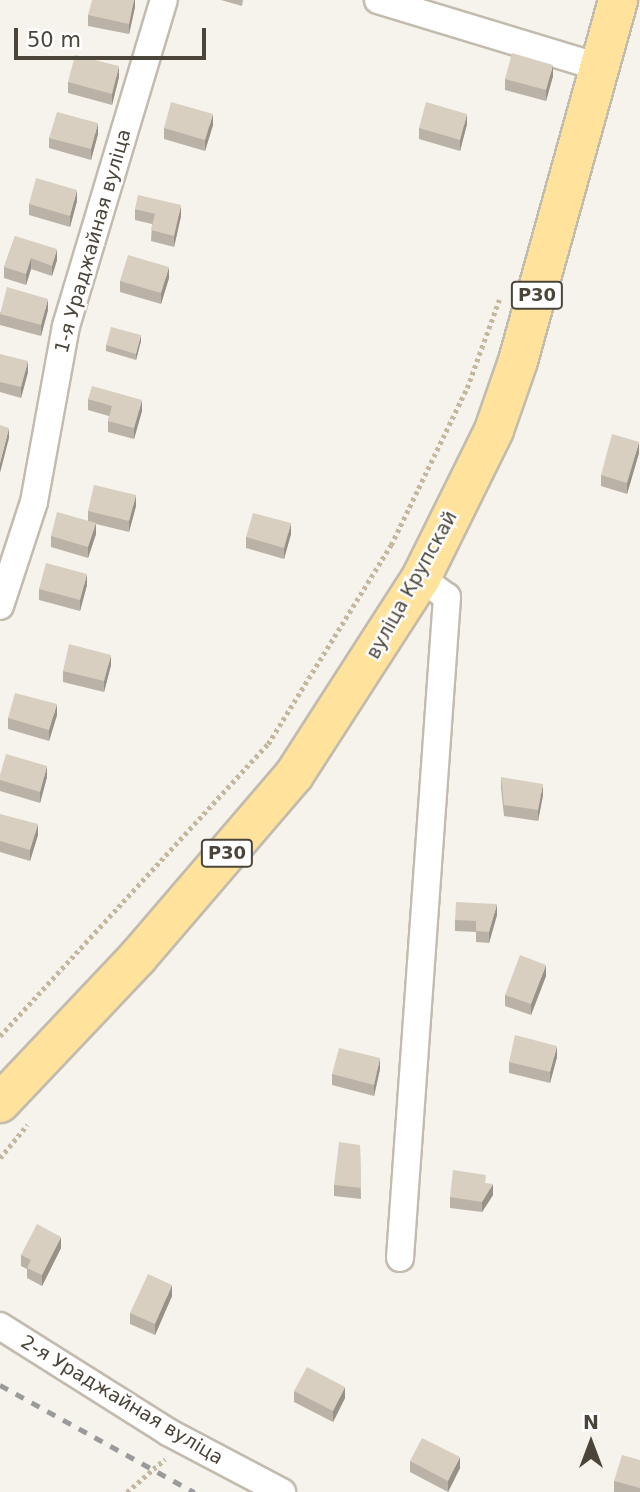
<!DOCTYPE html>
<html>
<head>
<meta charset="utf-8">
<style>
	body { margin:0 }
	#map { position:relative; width:640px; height:1492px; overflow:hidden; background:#f6f3ec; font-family:"DejaVu Sans",sans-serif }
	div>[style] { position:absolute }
	.path>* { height:4.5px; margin-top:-2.25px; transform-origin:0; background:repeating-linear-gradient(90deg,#c4b79f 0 3.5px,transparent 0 7px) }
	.roads { filter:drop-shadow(2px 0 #c2bbae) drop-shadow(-2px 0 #c2bbae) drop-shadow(0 2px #c2bbae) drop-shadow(0 -2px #c2bbae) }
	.minor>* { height:26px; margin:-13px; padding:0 13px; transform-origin:13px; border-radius:13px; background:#fff }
	.primary>* { height:38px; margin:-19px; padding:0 19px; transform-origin:19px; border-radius:19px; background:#ffe39c }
	.rail>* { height:5px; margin-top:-2.5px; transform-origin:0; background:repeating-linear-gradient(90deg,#9a9a9a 0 9px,transparent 0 18px) }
	.wall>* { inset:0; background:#bab2a6 }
	.shaded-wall>* { inset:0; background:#979187 }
	.building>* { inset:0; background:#d8cfc1 }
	span { translate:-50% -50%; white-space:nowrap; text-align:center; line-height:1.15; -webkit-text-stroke:5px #fff; paint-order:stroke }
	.shield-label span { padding:2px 5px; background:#fff; border:2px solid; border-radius:5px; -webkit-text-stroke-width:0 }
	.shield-label { font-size:18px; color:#4b4439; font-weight:700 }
	.street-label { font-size:19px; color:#4b4439 }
	.north { position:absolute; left:556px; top:1408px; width:70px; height:70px; -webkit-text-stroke:5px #fff; paint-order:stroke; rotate:0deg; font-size:19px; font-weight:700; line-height:28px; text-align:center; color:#4b4439 }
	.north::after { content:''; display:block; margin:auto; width:24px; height:32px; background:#4b4439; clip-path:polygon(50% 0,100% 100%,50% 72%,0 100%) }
	.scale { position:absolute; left:14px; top:28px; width:192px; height:32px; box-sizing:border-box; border:4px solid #4b4439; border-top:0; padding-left:9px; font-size:21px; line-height:24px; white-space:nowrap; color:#4b4439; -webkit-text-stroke:5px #fff; paint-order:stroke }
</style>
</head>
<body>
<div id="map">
	<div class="path">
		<div style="left:0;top:1036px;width:396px;rotate:-47.5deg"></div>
		<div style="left:268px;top:744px;width:234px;rotate:-58.3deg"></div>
		<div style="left:391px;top:545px;width:174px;rotate:-64.2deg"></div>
		<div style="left:467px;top:388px;width:94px;rotate:-70deg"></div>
		<div style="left:0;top:1158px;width:43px;rotate:-50.7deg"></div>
		<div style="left:127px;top:1492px;width:50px;rotate:-41deg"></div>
	</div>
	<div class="roads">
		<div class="minor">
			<div style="left:378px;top:0;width:234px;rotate:16.9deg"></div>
			<div style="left:0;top:606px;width:109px;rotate:-71.9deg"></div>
			<div style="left:34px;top:502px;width:179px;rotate:-79.7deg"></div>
			<div style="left:66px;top:326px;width:340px;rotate:-73.3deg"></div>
			<div style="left:400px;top:1258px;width:663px;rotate:-85.93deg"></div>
			<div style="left:447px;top:597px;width:32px;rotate:-144deg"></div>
			<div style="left:0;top:1326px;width:199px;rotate:32.2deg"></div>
			<div style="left:168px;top:1432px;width:129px;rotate:27.8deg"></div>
		</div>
		<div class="primary">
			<div style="left:0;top:1103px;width:201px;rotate:-46.6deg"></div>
			<div style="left:138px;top:957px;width:240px;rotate:-49.4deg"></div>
			<div style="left:294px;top:775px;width:234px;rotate:-57.2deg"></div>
			<div style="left:421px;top:578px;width:165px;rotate:-63.7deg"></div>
			<div style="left:494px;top:430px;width:73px;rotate:-70.8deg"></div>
			<div style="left:518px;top:361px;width:375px;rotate:-74.5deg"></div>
		</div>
	</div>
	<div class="rail">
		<div style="left:0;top:1385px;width:222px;rotate:28.9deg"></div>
	</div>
	<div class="wall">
		<div style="clip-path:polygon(135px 0,135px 7px,129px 34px,88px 26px,88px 15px)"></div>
		<div style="clip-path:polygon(221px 0,243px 0,242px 6px)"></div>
		<div style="clip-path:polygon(553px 76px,546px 101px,505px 90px,505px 79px)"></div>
		<div style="clip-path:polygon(119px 77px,112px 105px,68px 93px,68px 82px)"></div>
		<div style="clip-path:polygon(467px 124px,460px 151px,419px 139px,419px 128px)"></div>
		<div style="clip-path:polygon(213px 125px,205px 151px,164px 139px,164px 128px)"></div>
		<div style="clip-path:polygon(98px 134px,91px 160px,49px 148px,49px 138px)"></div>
		<div style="clip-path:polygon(77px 201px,70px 227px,29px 215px,29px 204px)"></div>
		<div style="clip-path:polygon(135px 209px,181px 216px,174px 247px,151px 241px,152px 224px,135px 220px)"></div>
		<div style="clip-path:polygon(15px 236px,57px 260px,52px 276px,31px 269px,26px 285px,4px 278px,4px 267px)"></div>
		<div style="clip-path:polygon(169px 278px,161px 304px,120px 292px,120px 281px)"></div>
		<div style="clip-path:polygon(48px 310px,41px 336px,0 325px,0 312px)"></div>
		<div style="clip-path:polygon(141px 341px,136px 360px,106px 351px,106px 345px)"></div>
		<div style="clip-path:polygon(0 354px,28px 372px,21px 398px,0 392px)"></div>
		<div style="clip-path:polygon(88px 399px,142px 411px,134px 439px,108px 432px,108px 421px,109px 416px,88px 410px)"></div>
		<div style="clip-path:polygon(639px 453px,627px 494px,601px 486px,601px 475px)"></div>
		<div style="clip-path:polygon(136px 506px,129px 532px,96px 524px,96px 534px,88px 558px,51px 547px,51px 536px,88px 521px,88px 511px)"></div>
		<div style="clip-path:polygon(291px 534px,284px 559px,246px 548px,246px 537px)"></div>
		<div style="clip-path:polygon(87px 585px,80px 611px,39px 600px,39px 589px)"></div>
		<div style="clip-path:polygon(111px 665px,104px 692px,63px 682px,63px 671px)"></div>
		<div style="clip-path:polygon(57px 715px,49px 741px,8px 729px,8px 718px)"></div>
		<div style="clip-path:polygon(0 775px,47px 777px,40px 803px,0 791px)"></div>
		<div style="clip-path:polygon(501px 777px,543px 795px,538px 821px,504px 816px,501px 788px)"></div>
		<div style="clip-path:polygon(0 814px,38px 835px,30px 861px,0 852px)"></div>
		<div style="clip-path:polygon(497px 915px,489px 943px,476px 942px,476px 932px,455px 931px,455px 920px)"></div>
		<div style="clip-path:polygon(546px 976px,531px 1015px,505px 1006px,505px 995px)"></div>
		<div style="clip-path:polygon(557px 1057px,550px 1083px,509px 1073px,509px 1062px)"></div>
		<div style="clip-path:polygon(380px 1069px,374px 1096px,332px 1085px,332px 1074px)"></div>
		<div style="clip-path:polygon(360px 1145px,361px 1199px,334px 1196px,334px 1185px)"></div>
		<div style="clip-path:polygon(486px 1183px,493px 1195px,482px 1212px,450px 1208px,450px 1197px)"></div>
		<div style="clip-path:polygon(61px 1248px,42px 1286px,27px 1278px,27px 1269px,21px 1266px,21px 1255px)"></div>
		<div style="clip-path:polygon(172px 1296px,155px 1335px,130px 1324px,130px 1313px)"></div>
		<div style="clip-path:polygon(294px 1391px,345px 1398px,333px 1422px,294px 1402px)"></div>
		<div style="clip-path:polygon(640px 1460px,640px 1492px,614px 1492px,614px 1481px)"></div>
		<div style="clip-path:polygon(410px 1461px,460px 1468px,448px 1492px,410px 1472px)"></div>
	</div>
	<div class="shaded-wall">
		<div style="clip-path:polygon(134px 0,135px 0,135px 7px,129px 34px,129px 24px)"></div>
		<div style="clip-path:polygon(553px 65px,553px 76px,546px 101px,546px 90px)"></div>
		<div style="clip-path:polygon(119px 66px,119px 77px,112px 105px,112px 94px)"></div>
		<div style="clip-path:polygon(213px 114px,213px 125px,205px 151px,205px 140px)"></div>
		<div style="clip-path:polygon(467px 114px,467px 124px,460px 151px,460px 140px)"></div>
		<div style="clip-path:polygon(98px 123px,98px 134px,91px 160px,91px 149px)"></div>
		<div style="clip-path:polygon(77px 190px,77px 201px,70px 227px,70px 216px)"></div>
		<div style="clip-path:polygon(181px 205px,181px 216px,174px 247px,174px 236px)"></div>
		<div style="clip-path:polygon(57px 249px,57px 260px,52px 276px,52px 266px)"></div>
		<div style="clip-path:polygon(31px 258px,31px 269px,26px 285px,26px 274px)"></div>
		<div style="clip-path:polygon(169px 267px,169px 278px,161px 304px,161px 293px)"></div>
		<div style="clip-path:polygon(48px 299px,48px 310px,41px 336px,41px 325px)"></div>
		<div style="clip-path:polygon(141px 335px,141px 341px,136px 360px,136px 354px)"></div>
		<div style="clip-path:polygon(28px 361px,28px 372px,21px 398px,21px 387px)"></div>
		<div style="clip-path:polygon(142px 400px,142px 411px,134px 439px,134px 428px)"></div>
		<div style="clip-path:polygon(9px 428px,9px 438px,0 473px,0 463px)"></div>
		<div style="clip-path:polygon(639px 442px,639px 453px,627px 494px,627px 483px)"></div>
		<div style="clip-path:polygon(136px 495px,136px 506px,129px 532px,129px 521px)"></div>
		<div style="clip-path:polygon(96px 523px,96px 534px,88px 558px,88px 547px)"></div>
		<div style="clip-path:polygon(291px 523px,291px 534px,284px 559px,284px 548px)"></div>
		<div style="clip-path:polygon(87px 574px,87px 585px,80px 611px,80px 600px)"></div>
		<div style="clip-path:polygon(111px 655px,111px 665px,104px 692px,104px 681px)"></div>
		<div style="clip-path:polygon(57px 704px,57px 715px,49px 741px,49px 730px)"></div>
		<div style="clip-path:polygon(47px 766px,47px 777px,40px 803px,40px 792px)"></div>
		<div style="clip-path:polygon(543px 784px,543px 795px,538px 821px,538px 810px)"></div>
		<div style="clip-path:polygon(38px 824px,38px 835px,30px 861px,30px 850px)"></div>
		<div style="clip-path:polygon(497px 904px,497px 915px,489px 943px,489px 932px)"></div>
		<div style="clip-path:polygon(546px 965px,546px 976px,531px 1015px,531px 1004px)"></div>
		<div style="clip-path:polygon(557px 1046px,557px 1057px,550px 1083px,550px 1072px)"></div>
		<div style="clip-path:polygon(380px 1058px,380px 1069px,374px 1096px,374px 1085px)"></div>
		<div style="clip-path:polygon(493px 1184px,493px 1195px,482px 1212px,482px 1202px)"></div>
		<div style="clip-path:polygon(61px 1237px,61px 1248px,42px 1286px,42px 1275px)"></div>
		<div style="clip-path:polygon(172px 1285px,172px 1296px,155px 1335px,155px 1324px)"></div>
		<div style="clip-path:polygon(345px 1387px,345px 1398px,333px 1422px,333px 1411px)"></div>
		<div style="clip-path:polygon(460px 1457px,460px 1468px,448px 1492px,448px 1481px)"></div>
	</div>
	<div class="building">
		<div style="clip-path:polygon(92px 0,134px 0,129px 24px,88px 15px)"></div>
		<div style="clip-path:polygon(512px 53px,553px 65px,546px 90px,505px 79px)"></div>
		<div style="clip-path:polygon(75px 55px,119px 66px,112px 94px,68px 82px)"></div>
		<div style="clip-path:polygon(171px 102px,213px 114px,205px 140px,164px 128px)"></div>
		<div style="clip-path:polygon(426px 102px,467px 114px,460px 140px,419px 128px)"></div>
		<div style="clip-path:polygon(57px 112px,98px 123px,91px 149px,49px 138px)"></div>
		<div style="clip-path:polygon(36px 178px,77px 190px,70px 216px,29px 204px)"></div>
		<div style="clip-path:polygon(138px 195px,181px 205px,174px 236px,151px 230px,155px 214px,135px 209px)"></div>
		<div style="clip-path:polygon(15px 236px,57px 249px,52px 266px,31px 258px,26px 274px,4px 267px)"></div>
		<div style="clip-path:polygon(128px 255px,169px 267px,161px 293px,120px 281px)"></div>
		<div style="clip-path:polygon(7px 287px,48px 299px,41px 325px,0 314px)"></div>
		<div style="clip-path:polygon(111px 327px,141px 335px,136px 354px,106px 345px)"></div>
		<div style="clip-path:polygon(0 354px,28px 361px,21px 387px,0 382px)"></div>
		<div style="clip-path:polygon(92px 386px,142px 400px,134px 428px,108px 421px,112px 406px,88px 399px)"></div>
		<div style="clip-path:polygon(0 425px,9px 428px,0 463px)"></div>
		<div style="clip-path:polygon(612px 434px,639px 442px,627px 483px,601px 475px)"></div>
		<div style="clip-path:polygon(94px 485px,136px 495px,129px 521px,88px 511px)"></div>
		<div style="clip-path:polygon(57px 512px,96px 523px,88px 547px,51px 536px)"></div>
		<div style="clip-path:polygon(253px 513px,291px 523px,284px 548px,246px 537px)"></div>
		<div style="clip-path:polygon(46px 563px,87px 574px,80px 600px,39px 589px)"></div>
		<div style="clip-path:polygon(69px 644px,111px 655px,104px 681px,63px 671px)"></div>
		<div style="clip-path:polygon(15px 693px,57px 704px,49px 730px,8px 718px)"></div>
		<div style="clip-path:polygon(6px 754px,47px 766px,40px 792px,0 780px,0 775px)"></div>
		<div style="clip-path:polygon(501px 777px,543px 784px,538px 810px,504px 805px)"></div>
		<div style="clip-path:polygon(0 814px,38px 824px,30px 850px,0 841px)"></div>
		<div style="clip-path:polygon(456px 902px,497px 904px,489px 932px,476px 931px,476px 921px,455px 920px)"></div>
		<div style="clip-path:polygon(520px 955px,546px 965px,531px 1004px,505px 995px)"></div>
		<div style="clip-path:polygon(515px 1035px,557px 1046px,550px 1072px,509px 1062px)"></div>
		<div style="clip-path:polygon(339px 1048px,380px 1058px,374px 1085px,332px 1074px)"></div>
		<div style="clip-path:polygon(339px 1142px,360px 1145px,361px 1188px,334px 1185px)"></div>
		<div style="clip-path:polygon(453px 1170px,486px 1175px,485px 1183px,493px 1184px,482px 1202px,450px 1197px)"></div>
		<div style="clip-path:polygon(37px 1224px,61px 1237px,42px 1275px,27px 1268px,31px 1260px,21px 1255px)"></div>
		<div style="clip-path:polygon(148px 1274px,172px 1285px,155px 1324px,130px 1313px)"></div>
		<div style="clip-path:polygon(307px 1367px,345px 1387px,333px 1411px,294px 1391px)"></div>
		<div style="clip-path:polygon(422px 1438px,460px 1457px,448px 1481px,410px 1461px)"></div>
		<div style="clip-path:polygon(622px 1455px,640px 1460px,640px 1488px,614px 1481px)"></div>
	</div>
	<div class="shield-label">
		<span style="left:537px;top:295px">Р30</span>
		<span style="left:227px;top:853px">Р30</span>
	</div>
	<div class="street-label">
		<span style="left:93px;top:241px;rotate:-74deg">1-я Ураджайная вуліца</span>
		<span style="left:412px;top:585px;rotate:-61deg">вуліца Крупскай</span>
		<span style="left:122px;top:1400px;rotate:31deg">2-я Ураджайная вуліца</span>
	</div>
	<div class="north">N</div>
	<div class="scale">50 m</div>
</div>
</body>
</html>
